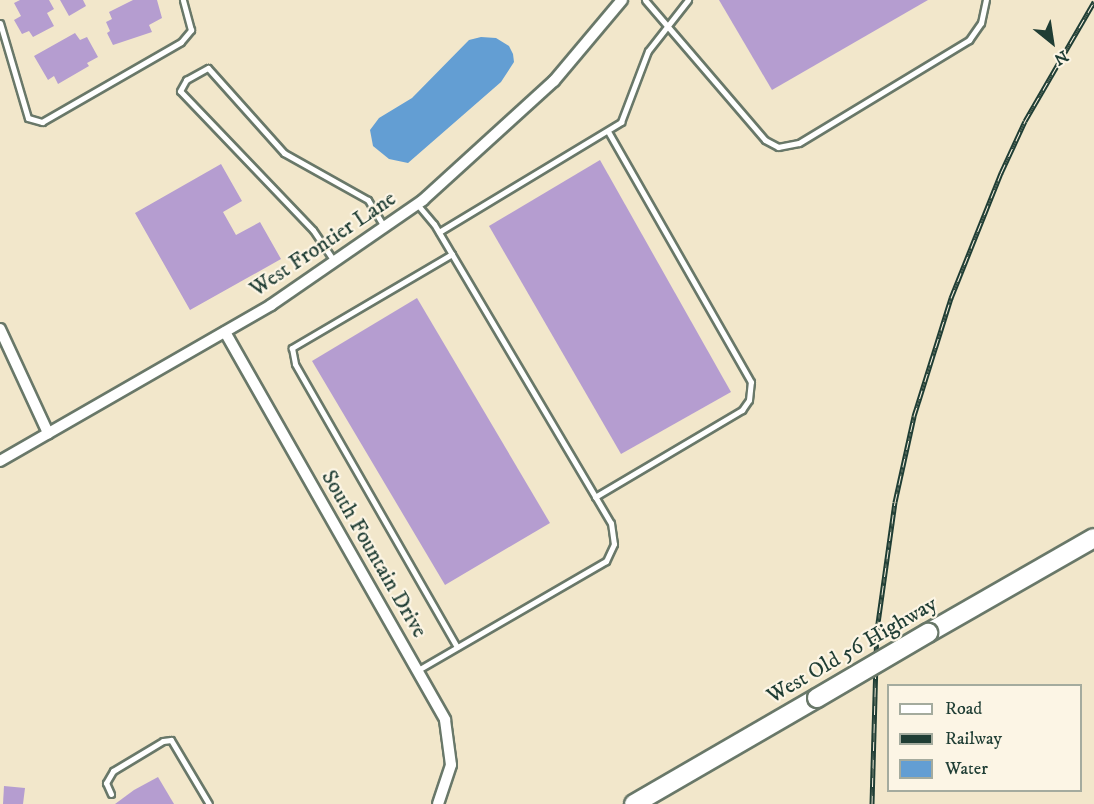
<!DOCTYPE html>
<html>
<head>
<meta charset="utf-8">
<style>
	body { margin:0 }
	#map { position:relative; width:1094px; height:804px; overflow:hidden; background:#f2e7cb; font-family:"IM FELL DW Pica",serif }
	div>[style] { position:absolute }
	.water>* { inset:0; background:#639ed3 }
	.building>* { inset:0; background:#b59dd0 }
	.roads { filter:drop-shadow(2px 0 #697869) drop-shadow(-2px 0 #697869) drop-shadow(0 2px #697869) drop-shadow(0 -2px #697869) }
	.service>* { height:5px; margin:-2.5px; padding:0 2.5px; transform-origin:2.5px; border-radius:2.5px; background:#fff }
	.minor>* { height:10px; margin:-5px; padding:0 5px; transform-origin:5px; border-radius:5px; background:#fff }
	.trunk>* { height:18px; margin:-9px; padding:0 9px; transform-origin:9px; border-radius:9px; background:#fff }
	.rail>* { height:5px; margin-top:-2.5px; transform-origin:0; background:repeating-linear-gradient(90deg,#fcf5e5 0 9px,#1f3d34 0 18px); box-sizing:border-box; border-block:2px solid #1f3d34 }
	.bridges { filter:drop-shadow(2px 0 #697869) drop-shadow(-2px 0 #697869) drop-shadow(0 2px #697869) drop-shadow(0 -2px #697869) }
	.trunk-bridge>* { height:18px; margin:-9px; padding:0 9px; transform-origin:9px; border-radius:9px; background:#fff }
	span { translate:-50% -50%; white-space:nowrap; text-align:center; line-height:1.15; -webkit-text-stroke:4.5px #fcf5e5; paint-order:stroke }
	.street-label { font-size:22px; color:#1f3d34 }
	.legend { position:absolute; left:887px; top:684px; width:195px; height:108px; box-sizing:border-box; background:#fcf5e5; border:2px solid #a4ab9e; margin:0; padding:8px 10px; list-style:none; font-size:18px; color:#1f3d34 }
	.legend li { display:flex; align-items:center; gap:12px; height:30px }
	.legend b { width:30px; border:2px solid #a4ab9e }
	.north { position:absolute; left:1022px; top:12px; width:60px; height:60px; -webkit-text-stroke:4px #fcf5e5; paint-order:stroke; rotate:150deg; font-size:16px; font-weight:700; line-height:24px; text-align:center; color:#1f3d34 }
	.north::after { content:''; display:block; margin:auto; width:21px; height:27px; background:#1f3d34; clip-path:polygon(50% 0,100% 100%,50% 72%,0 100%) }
</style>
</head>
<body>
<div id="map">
	<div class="water">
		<div style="clip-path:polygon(481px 37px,496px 38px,509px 46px,513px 54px,514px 62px,501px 82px,408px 163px,389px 159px,373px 146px,370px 130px,379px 118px,412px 98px,469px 40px)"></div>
	</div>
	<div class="building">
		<div style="clip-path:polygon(20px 0,49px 0,54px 9px,47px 13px,54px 26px,33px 37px,29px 31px,22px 34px,14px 20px,21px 16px,14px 3px)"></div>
		<div style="clip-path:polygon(60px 0,83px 0,86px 6px,69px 16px)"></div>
		<div style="clip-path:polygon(133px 0,157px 0,162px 18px,149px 25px,152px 32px,113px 45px,107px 33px,110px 31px,106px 22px,112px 19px,109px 12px)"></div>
		<div style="clip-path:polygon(719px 0,928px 0,772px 90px)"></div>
		<div style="clip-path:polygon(75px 33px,80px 40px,87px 37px,98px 57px,87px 63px,89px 66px,58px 84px,54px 76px,48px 80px,34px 56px)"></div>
		<div style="clip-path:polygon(600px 160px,731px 392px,621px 454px,489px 226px)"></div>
		<div style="clip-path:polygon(221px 164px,242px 201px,223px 212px,236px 235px,260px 222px,281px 259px,190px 310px,135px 213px)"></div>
		<div style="clip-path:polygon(417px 298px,550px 523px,445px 585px,312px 361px)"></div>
		<div style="clip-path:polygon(158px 777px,174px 804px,115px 804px,134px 790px)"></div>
		<div style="clip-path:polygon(4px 786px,25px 788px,23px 804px,3px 804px)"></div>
	</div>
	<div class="roads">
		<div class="service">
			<div style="left:645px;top:0;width:184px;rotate:49.4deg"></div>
			<div style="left:765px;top:140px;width:15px;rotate:28deg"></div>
			<div style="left:778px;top:147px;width:21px;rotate:-11deg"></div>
			<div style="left:799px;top:143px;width:199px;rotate:-31.2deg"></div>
			<div style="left:969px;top:40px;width:21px;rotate:-55deg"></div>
			<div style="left:981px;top:23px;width:24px;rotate:-78deg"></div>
			<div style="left:0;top:23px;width:99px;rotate:73.6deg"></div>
			<div style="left:28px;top:118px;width:15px;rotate:16deg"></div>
			<div style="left:42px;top:122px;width:160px;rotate:-29.9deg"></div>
			<div style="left:181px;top:42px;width:16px;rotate:-50deg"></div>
			<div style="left:191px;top:30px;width:31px;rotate:-105deg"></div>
			<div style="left:417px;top:204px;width:26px;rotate:50deg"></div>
			<div style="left:434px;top:224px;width:347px;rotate:59.4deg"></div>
			<div style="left:611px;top:523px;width:21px;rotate:82deg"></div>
			<div style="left:614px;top:544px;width:19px;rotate:115deg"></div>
			<div style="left:606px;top:561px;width:217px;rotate:149.9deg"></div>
			<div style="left:439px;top:232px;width:213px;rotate:-31.1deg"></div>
			<div style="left:621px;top:122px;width:76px;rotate:-69.2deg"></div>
			<div style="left:648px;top:51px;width:65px;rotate:-51.9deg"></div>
			<div style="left:452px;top:254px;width:186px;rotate:149.6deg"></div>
			<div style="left:292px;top:348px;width:16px;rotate:79deg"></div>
			<div style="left:295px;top:364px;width:326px;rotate:60.2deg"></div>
			<div style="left:334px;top:261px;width:37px;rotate:-124deg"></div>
			<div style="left:313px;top:230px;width:192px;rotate:-133.7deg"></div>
			<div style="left:180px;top:91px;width:13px;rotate:-61deg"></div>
			<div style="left:186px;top:80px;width:25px;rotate:-29deg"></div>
			<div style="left:208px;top:68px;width:114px;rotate:48.2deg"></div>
			<div style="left:284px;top:153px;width:96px;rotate:29.2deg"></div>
			<div style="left:368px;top:200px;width:31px;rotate:59deg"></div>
			<div style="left:595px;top:497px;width:171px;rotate:-30.6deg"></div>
			<div style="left:742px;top:410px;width:12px;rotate:-55deg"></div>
			<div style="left:749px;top:400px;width:18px;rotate:-84deg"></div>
			<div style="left:751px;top:382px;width:287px;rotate:-119.7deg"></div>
			<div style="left:111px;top:794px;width:12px;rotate:-114deg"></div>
			<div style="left:106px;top:783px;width:14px;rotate:-60deg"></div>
			<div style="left:113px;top:771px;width:58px;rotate:-31deg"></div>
			<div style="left:163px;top:741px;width:8px;rotate:-7deg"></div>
			<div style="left:171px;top:740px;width:74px;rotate:59.3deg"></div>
		</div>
		<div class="minor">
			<div style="left:0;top:329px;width:115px;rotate:65.2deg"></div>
			<div style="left:225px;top:332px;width:446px;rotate:60.4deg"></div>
			<div style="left:445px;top:720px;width:45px;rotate:82.4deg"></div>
			<div style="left:451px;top:765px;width:41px;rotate:108.4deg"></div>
			<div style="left:0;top:461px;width:313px;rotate:-29.9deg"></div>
			<div style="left:271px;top:305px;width:185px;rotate:-34.6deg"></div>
			<div style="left:423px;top:200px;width:177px;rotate:-42.3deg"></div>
			<div style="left:554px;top:81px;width:106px;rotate:-50deg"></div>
		</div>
		<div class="trunk">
			<div style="left:928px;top:633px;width:191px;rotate:-29.8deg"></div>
			<div style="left:634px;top:804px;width:211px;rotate:-30.1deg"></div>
		</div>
	</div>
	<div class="rail">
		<div style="left:872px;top:804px;width:174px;rotate:-88.4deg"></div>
		<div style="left:877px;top:630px;width:129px;rotate:-82deg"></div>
		<div style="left:895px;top:502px;width:88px;rotate:-77.5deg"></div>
		<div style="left:914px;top:416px;width:124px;rotate:-72.6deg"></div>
		<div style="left:951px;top:298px;width:135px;rotate:-68.2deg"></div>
		<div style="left:1001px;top:173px;width:57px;rotate:-65.2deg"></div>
		<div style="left:1025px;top:121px;width:138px;rotate:-59.9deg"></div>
	</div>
	<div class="bridges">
		<div class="trunk-bridge">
			<div style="left:817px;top:698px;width:129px;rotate:-30.4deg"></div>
		</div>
	</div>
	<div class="street-label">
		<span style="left:323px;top:244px;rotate:-34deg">West Frontier Lane</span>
		<span style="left:374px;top:554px;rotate:60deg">South Fountain Drive</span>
		<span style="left:852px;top:650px;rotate:-30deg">West Old 56 Highway</span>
	</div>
	<ul class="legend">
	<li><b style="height:8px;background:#fff"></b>Road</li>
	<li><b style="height:8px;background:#1f3d34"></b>Railway</li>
	<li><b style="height:16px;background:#639ed3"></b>Water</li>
	</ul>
	<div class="north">N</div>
</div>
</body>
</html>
